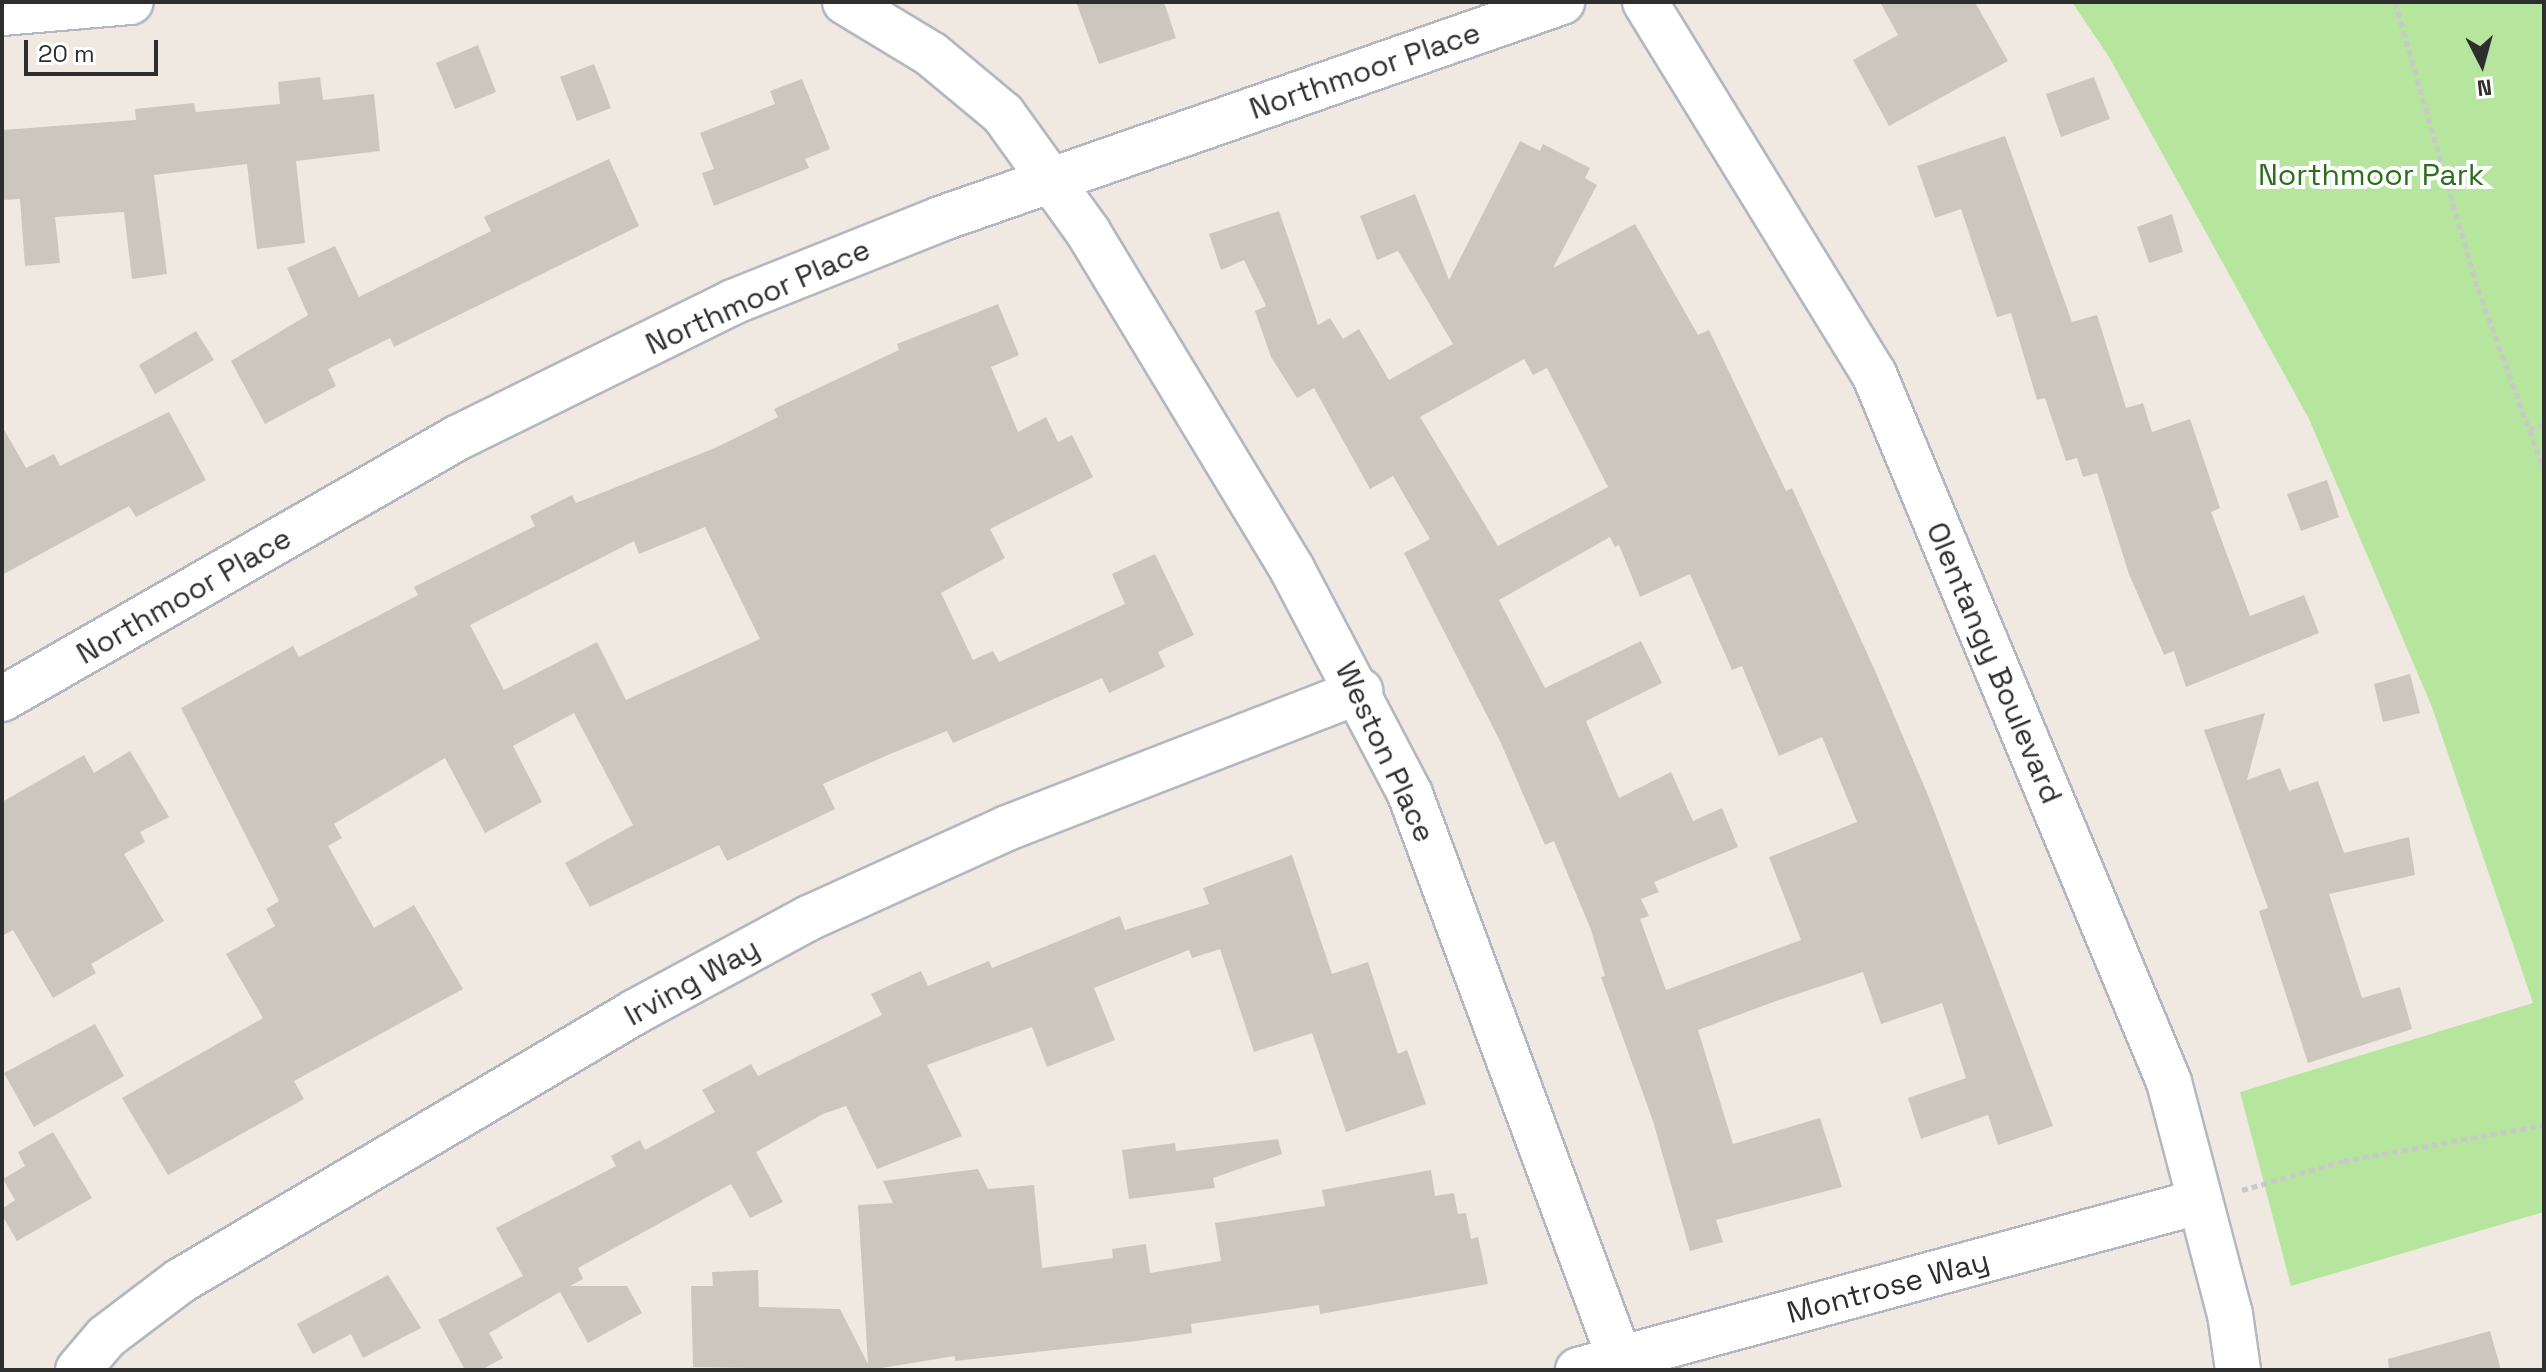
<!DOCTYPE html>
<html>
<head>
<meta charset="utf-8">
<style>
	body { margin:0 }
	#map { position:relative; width:2546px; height:1372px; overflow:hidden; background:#efe9e1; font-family:"Space Grotesk",sans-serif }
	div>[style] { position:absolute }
	.green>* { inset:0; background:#b6e59e }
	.building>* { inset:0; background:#cbc7bf }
	.path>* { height:5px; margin-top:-2.5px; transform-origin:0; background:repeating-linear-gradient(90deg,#c9c9c9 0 6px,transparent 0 10px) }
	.roads { filter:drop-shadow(2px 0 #b4b7c1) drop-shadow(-2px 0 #b4b7c1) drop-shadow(0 2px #b4b7c1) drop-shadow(0 -2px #b4b7c1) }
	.minor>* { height:44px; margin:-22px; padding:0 22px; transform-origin:22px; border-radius:22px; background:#fff }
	span { translate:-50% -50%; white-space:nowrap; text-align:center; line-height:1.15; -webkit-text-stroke:8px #fff; paint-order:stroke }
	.street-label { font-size:30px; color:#2e2e2e }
	.park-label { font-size:30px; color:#2c6e1b }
	.frame { position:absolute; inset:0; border:4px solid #2e2e2e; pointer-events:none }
	.north { position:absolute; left:2442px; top:24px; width:80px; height:80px; -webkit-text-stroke:6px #fff; paint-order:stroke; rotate:174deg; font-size:22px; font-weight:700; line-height:32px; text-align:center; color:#2e2e2e }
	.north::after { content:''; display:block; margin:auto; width:28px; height:36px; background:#2e2e2e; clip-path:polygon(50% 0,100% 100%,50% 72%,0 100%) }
	.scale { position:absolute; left:24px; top:40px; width:134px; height:36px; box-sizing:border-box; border:4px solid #2e2e2e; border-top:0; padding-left:10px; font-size:24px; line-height:28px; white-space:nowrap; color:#2e2e2e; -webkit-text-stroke:6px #fff; paint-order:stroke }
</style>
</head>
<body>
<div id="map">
	<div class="green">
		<div style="clip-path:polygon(2072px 2px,2544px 2px,2544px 1212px,2291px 1286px,2240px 1092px,2533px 1003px,2432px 707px,2309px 419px,2109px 57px)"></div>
	</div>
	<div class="building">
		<div style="clip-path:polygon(1076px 2px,1164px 2px,1176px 38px,1099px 64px)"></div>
		<div style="clip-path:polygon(1880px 2px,1975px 2px,2008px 61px,1889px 126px,1853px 60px,1898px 35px)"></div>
		<div style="clip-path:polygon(478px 45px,496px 92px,455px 109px,436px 63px)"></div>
		<div style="clip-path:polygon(594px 64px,611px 108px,577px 121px,560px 77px)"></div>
		<div style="clip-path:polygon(320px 77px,323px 100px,374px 94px,380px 151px,296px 161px,305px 243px,257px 249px,247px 164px,154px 175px,167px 274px,132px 279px,124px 212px,55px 217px,60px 263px,25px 266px,20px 199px,2px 200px,2px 130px,136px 120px,135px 109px,194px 103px,196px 112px,280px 104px,278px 82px)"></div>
		<div style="clip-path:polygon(2094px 77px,2110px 119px,2061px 137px,2046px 94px)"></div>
		<div style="clip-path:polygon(802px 79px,830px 149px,805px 159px,809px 168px,714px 206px,702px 173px,714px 169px,700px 133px,775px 104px,770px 91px)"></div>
		<div style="clip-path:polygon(2005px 136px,2072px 322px,2097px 315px,2126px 408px,2143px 403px,2152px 432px,2190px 419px,2220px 508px,2211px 512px,2250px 616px,2304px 595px,2319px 633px,2186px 687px,2174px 651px,2164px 655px,2129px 574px,2097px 473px,2083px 477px,2077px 458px,2066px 461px,2045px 398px,2037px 400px,2011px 313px,1997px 317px,1961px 209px,1935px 218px,1917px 166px)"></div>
		<div style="clip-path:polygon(evenodd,1520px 141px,1540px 151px,1543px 144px,1590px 168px,1585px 178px,1597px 185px,1553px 268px,1635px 224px,1698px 335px,1709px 330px,1786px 491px,1792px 488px,1876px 673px,1930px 800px,2053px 1126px,1998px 1145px,1988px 1115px,1921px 1139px,1908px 1098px,1966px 1078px,1942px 1003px,1881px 1024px,1863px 972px,1776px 1001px,1698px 1030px,1733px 1144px,1820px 1118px,1842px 1187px,1716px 1220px,1723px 1242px,1690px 1251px,1653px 1121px,1601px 977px,1605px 976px,1591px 930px,1554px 841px,1545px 845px,1500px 741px,1404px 553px,1430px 539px,1393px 476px,1370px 489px,1314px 388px,1297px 398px,1271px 357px,1255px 311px,1266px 306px,1244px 260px,1221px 270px,1209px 234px,1279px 211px,1318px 325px,1330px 318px,1343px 339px,1359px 329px,1389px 380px,1453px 344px,1398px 251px,1377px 260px,1360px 216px,1415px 194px,1449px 280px,1520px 141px,1524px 359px,1533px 375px,1547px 368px,1608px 487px,1498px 546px,1420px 417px,1524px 359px,1520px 141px,1610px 537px,1615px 547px,1619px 545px,1640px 597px,1690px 574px,1732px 670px,1742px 666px,1779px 756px,1822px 737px,1857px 822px,1769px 857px,1801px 940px,1666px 990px,1640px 919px,1649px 916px,1641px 899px,1659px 892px,1654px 882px,1738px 847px,1722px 808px,1693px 821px,1671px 772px,1619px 798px,1586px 721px,1662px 683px,1641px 641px,1545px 688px,1499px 600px,1610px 537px)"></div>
		<div style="clip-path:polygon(609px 159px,639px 226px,394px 347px,390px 338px,328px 369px,336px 386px,265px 424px,231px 361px,308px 315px,287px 268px,335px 246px,359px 297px,491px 231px,484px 217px)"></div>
		<div style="clip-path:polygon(2172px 214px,2183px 252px,2149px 263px,2137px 227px)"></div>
		<div style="clip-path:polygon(evenodd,998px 304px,1019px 355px,991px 367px,1018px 432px,1046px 417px,1058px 442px,1072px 435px,1093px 477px,990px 529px,1005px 558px,941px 593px,973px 660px,993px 651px,999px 662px,1125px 604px,1112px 574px,1155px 554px,1194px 635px,1158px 652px,1165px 667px,1109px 693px,1102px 678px,953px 743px,947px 731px,890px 754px,823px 784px,835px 809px,727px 861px,719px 845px,590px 907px,565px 863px,633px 825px,574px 713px,513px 746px,542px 802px,485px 833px,445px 758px,334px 824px,342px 838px,328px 846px,374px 928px,414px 905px,463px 989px,294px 1081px,304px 1099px,168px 1175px,122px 1098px,263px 1018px,226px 954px,275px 926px,266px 909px,279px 901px,181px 708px,293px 646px,299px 657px,418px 595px,414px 587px,535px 526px,530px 516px,572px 495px,576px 503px,715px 448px,778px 417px,774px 409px,899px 350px,897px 344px,998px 304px,705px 527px,760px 639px,626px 700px,597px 642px,504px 690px,470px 625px,634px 541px,639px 554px,705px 527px)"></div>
		<div style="clip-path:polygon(196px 331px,214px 360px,155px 394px,139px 365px)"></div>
		<div style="clip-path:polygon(169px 412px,206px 480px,136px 517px,129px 506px,2px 575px,2px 426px,26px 468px,54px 454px,60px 466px)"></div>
		<div style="clip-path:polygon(2327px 480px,2339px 517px,2301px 531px,2287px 494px)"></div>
		<div style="clip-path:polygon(2410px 674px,2420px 713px,2383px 722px,2374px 684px)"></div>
		<div style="clip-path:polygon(2265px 713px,2247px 780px,2280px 768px,2289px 791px,2318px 781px,2344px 853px,2409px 837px,2415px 875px,2329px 894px,2362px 998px,2400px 987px,2412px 1029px,2308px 1063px,2259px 911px,2268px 908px,2204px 730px)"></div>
		<div style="clip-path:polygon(130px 751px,169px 817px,140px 832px,145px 842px,124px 854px,164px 921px,91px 964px,96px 973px,53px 998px,13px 930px,2px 936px,2px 802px,84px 755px,94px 773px)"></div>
		<div style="clip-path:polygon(1292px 855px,1332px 974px,1368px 962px,1398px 1054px,1407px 1050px,1426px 1104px,1346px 1132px,1312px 1033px,1254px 1052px,1220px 949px,1192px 958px,1189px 950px,1094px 988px,1115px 1040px,1047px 1067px,1032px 1027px,927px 1065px,962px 1136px,877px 1169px,846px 1106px,823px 1114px,756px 1152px,783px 1202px,750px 1218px,731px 1184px,578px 1268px,583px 1279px,570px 1286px,627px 1286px,642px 1313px,588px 1343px,560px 1292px,489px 1333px,503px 1358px,481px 1370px,465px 1370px,438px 1320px,523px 1276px,496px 1228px,616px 1166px,611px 1156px,640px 1140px,645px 1150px,715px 1112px,702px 1090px,751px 1064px,758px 1076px,882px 1015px,871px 994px,921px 971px,928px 986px,989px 961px,992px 968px,1120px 916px,1125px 930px,1209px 904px,1203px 888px)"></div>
		<div style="clip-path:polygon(95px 1024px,124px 1076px,34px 1127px,4px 1073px)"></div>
		<div style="clip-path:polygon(53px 1132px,92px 1198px,17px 1241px,2px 1215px,2px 1209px,15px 1200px,3px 1179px,25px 1166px,18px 1152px)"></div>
		<div style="clip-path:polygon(1278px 1139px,1282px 1154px,1213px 1178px,1215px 1188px,1129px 1199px,1122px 1150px,1175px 1143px,1176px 1151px)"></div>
		<div style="clip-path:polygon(978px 1169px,988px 1189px,1034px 1185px,1042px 1268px,1113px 1258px,1112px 1249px,1146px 1244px,1150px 1273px,1221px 1261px,1215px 1223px,1325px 1206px,1322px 1190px,1431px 1170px,1435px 1196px,1454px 1193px,1458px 1214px,1466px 1213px,1471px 1239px,1478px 1237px,1488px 1284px,1320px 1314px,1319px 1305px,1191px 1324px,1192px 1333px,1136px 1341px,955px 1361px,955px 1356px,869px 1370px,693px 1367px,691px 1286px,713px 1286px,712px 1272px,758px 1270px,759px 1307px,840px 1309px,868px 1364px,858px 1205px,893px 1203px,883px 1181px)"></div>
		<div style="clip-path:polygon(388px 1275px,421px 1328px,363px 1358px,351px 1334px,313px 1354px,297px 1324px)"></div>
		<div style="clip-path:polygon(2490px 1331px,2501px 1370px,2389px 1370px,2388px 1359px)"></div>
	</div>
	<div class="path">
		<div style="left:2395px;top:2px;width:299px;rotate:73.9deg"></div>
		<div style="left:2478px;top:289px;width:193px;rotate:70deg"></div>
		<div style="left:2529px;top:429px;width:16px;rotate:-15deg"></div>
		<div style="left:2242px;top:1190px;width:105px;rotate:-16deg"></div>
		<div style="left:2343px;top:1161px;width:204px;rotate:-10.2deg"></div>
	</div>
	<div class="roads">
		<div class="minor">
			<div style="left:845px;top:2px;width:100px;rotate:31.2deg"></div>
			<div style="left:931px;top:54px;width:94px;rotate:39.8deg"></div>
			<div style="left:1003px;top:114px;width:145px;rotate:54.2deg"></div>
			<div style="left:1088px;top:232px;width:394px;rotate:58.8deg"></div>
			<div style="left:1292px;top:569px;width:254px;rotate:62.3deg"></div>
			<div style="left:1410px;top:794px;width:614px;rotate:69.62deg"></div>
			<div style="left:1645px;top:2px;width:437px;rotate:58.4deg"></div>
			<div style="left:1874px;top:374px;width:767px;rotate:67.38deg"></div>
			<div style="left:2169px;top:1082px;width:240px;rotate:75.3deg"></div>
			<div style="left:2230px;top:1314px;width:57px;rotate:81.9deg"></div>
			<div style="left:2px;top:13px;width:129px;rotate:-4.9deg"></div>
			<div style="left:2px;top:699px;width:525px;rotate:-29.84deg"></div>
			<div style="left:457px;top:438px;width:308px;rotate:-26.2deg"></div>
			<div style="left:733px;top:302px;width:223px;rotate:-21.8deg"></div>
			<div style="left:940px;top:219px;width:659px;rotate:-19.23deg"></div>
			<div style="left:78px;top:1370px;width:43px;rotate:-49.7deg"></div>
			<div style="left:106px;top:1337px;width:93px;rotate:-37.1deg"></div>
			<div style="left:180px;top:1281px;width:529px;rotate:-30.59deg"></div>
			<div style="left:635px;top:1012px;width:198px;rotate:-28.4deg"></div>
			<div style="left:809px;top:918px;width:217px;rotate:-24.4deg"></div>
			<div style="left:1007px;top:828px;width:379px;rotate:-21.2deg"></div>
			<div style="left:1578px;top:1370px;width:642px;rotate:-15.16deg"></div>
		</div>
	</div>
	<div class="street-label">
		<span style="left:1365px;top:71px;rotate:-19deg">Northmoor Place</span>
		<span style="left:758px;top:297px;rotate:-24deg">Northmoor Place</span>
		<span style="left:184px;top:596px;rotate:-30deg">Northmoor Place</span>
		<span style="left:1994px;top:663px;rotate:67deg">Olentangy Boulevard</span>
		<span style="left:1385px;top:752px;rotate:65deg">Weston Place</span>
		<span style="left:692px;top:982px;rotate:-29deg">Irving Way</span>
		<span style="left:1888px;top:1287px;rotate:-15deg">Montrose Way</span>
	</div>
	<div class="park-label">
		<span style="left:2371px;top:175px">Northmoor Park</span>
	</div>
	<div class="frame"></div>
	<div class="north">N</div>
	<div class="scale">20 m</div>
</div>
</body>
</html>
